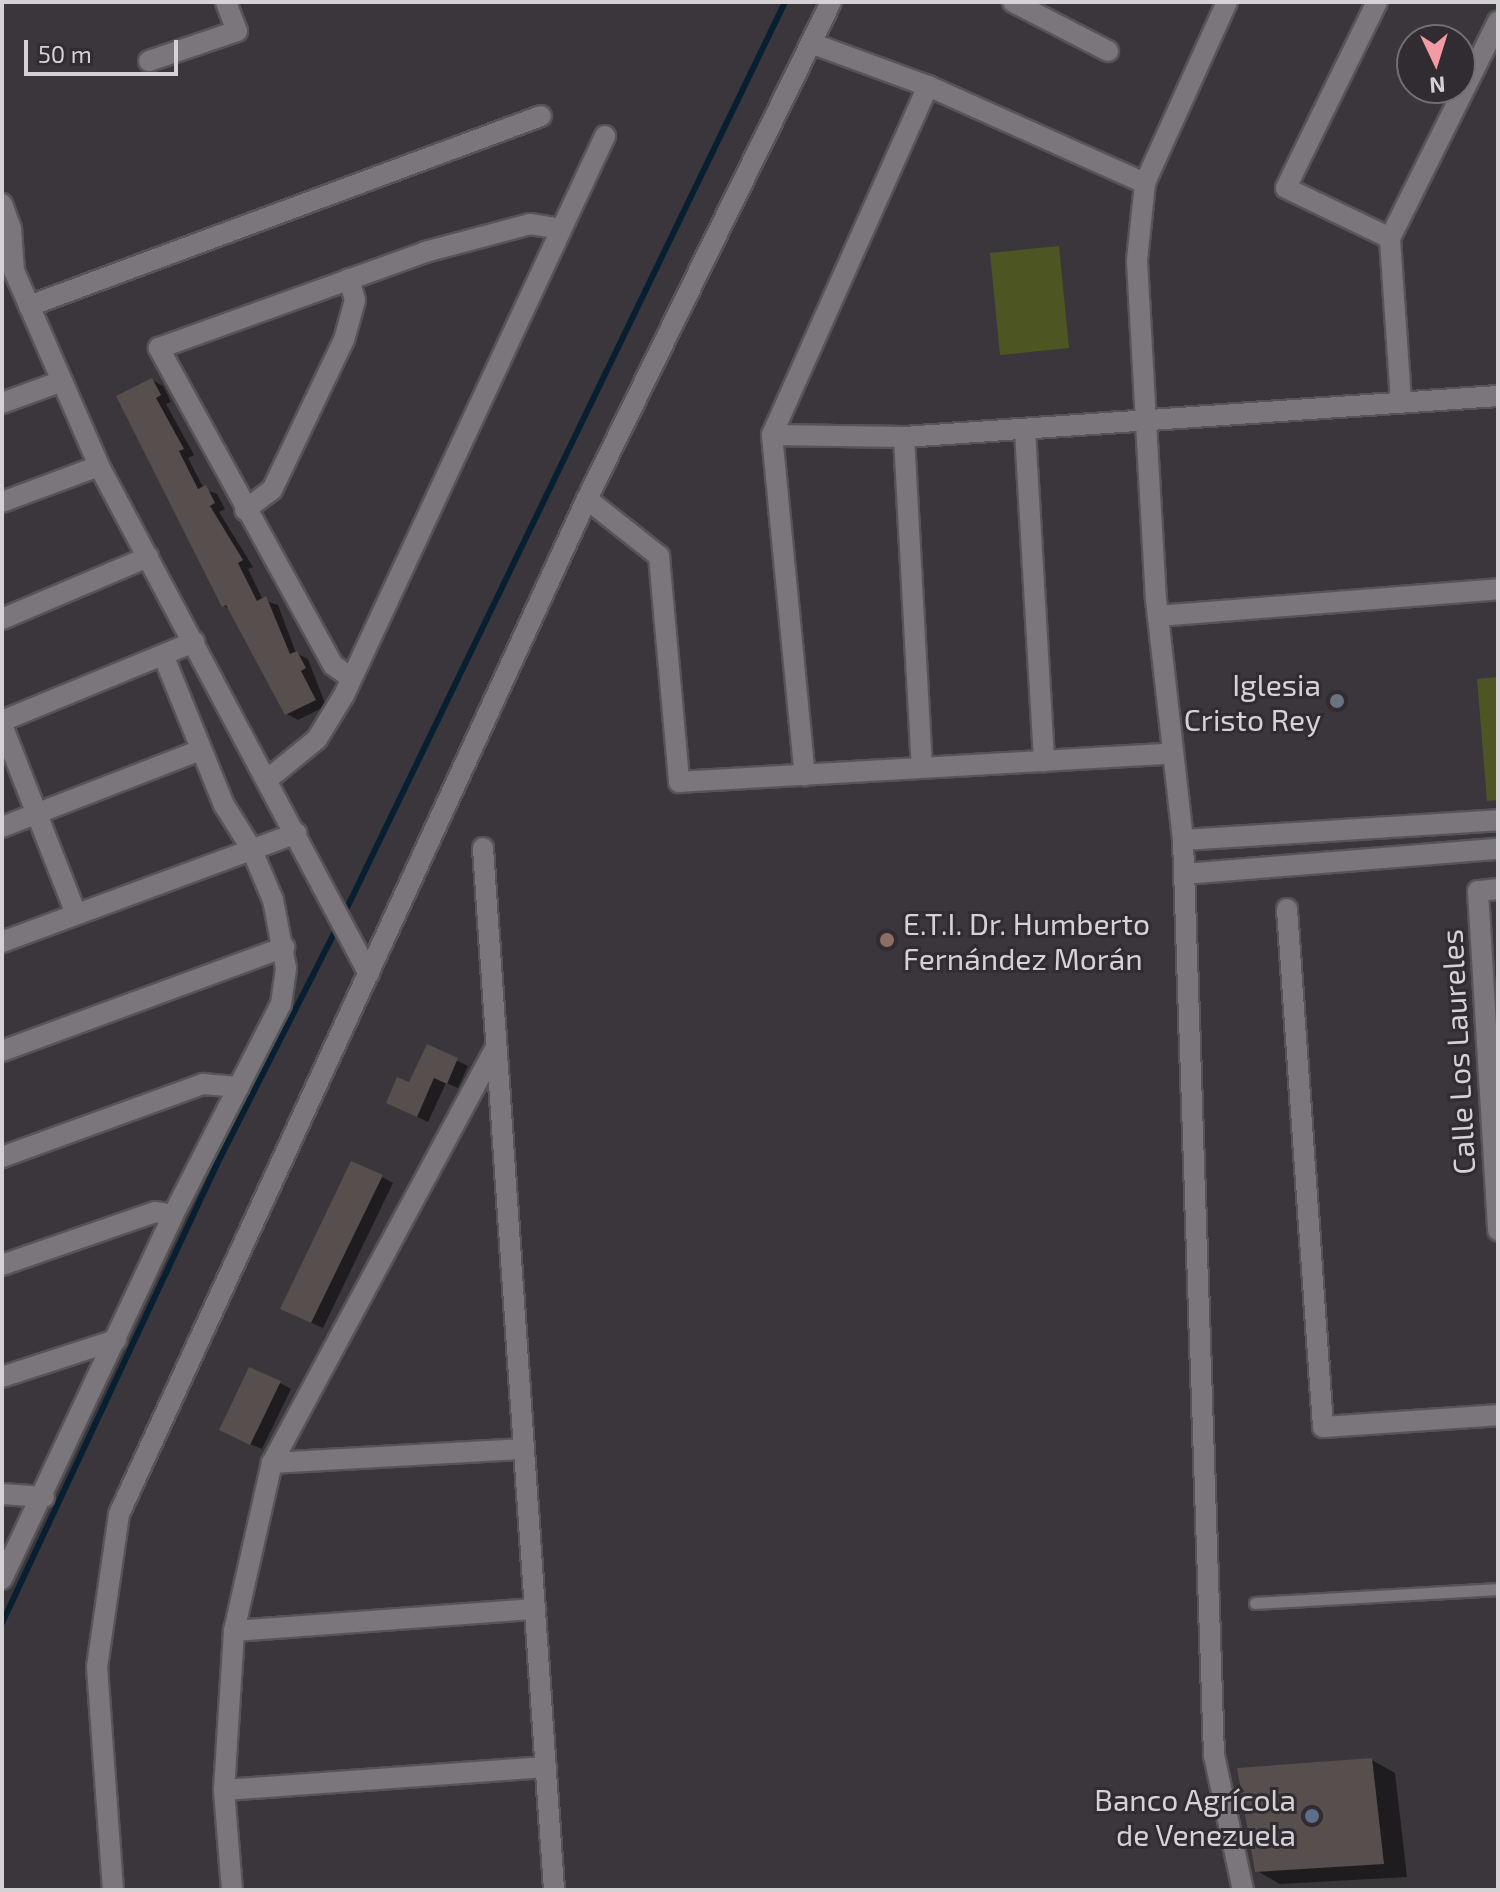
<!DOCTYPE html>
<html>
<head>
<meta charset="utf-8">
<style>
	body { margin:0 }
	#map { position:relative; width:1500px; height:1892px; overflow:hidden; background:#3a363b; font-family:"Exo 2",sans-serif }
	div>[style] { position:absolute }
	.green>* { inset:0; background:#4d5622 }
	.shadow>* { inset:0; background:#0007 }
	.stream>* { height:6px; margin:-3px; padding:0 3px; transform-origin:3px; border-radius:3px; background:#081f32 }
	.building>* { inset:0; background:#564f4d }
	.roads { filter:drop-shadow(2px 0 #575458) drop-shadow(-2px 0 #575458) drop-shadow(0 2px #575458) drop-shadow(0 -2px #575458) }
	.service>* { height:11px; margin:-5.5px; padding:0 5.5px; transform-origin:5.5px; border-radius:5.5px; background:#7b767c }
	.minor>* { height:20px; margin:-10px; padding:0 10px; transform-origin:10px; border-radius:10px; background:#7b767c }
	.dots>* { width:22px; height:22px; translate:-50% -50%; box-sizing:border-box; border:4px solid #302c31; border-radius:50% }
	span { translate:-50% -50%; white-space:nowrap; text-align:center; line-height:1.15; -webkit-text-stroke:6px #302c31; paint-order:stroke }
	.poi-label { font-size:30px; color:#d4d2d5 }
	.right { translate:-100% -50%; text-align:right }
	.left { translate:0 -50%; text-align:left }
	.street-label { font-size:30px; color:#d4d2d5 }
	.frame { position:absolute; inset:0; border:4px solid #d4d2d5; pointer-events:none }
	.north { position:absolute; left:1396px; top:24px; width:80px; height:80px; box-sizing:border-box; background:#302c31; border:2px solid #726e73; border-radius:50%; rotate:176deg; font-size:22px; font-weight:700; line-height:32px; text-align:center; color:#d4d2d5 }
	.north::after { content:''; display:block; margin:auto; width:28px; height:36px; background:#f49aa2; clip-path:polygon(50% 0,100% 100%,50% 72%,0 100%) }
	.scale { position:absolute; left:24px; top:40px; width:154px; height:36px; box-sizing:border-box; border:4px solid #d4d2d5; border-top:0; padding-left:10px; font-size:24px; line-height:28px; white-space:nowrap; color:#d4d2d5; -webkit-text-stroke:6px #302c31; paint-order:stroke }
</style>
</head>
<body>
<div id="map">
	<div class="green">
		<div style="clip-path:polygon(1059px 246px,1069px 348px,1000px 355px,990px 253px)"></div>
		<div style="clip-path:polygon(1498px 677px,1498px 800px,1487px 801px,1477px 679px)"></div>
	</div>
	<div class="shadow">
		<div style="clip-path:polygon(152px 380px,163px 386px,171px 402px,166px 404px,194px 455px,188px 458px,204px 489px,217px 494px,225px 509px,219px 512px,253px 567px,248px 569px,263px 600px,278px 605px,296px 653px,308px 659px,326px 706px,298px 720px,287px 714px,231px 610px,224px 606px,119px 397px)"></div>
		<div style="clip-path:polygon(428px 1046px,468px 1066px,458px 1088px,446px 1083px,428px 1122px,399px 1108px)"></div>
		<div style="clip-path:polygon(382px 1177px,393px 1183px,323px 1328px,293px 1315px)"></div>
		<div style="clip-path:polygon(280px 1383px,291px 1389px,262px 1449px,232px 1436px)"></div>
		<div style="clip-path:polygon(1372px 1760px,1395px 1773px,1407px 1877px,1280px 1884px,1257px 1871px)"></div>
	</div>
	<div class="stream">
		<div style="left:344px;top:914px;width:1013px;rotate:-64.19deg"></div>
		<div style="left:2px;top:1623px;width:507px;rotate:-64.9deg"></div>
		<div style="left:217px;top:1164px;width:266px;rotate:-63.1deg"></div>
	</div>
	<div class="building">
		<div style="clip-path:polygon(152px 378px,161px 395px,156px 398px,184px 449px,179px 451px,198px 489px,206px 485px,215px 503px,210px 506px,243px 560px,238px 563px,257px 601px,266px 596px,290px 654px,297px 651px,306px 668px,301px 671px,316px 700px,285px 715px,226px 605px,222px 607px,116px 396px)"></div>
		<div style="clip-path:polygon(427px 1044px,458px 1058px,447px 1084px,434px 1078px,417px 1117px,386px 1103px,397px 1077px,409px 1082px)"></div>
		<div style="clip-path:polygon(351px 1161px,383px 1175px,311px 1323px,280px 1309px)"></div>
		<div style="clip-path:polygon(249px 1367px,281px 1381px,250px 1445px,219px 1430px)"></div>
		<div style="clip-path:polygon(1372px 1758px,1384px 1864px,1255px 1872px,1237px 1768px)"></div>
	</div>
	<div class="roads">
		<div class="service">
			<div style="left:1255px;top:1603px;width:243px;rotate:-3.3deg"></div>
		</div>
		<div class="minor">
			<div style="left:1013px;top:2px;width:107px;rotate:27.3deg"></div>
			<div style="left:1227px;top:2px;width:199px;rotate:114.4deg"></div>
			<div style="left:1145px;top:183px;width:78px;rotate:95.9deg"></div>
			<div style="left:1137px;top:261px;width:339px;rotate:86.8deg"></div>
			<div style="left:1156px;top:599px;width:243px;rotate:83.6deg"></div>
			<div style="left:1183px;top:840px;width:916px;rotate:88.06deg"></div>
			<div style="left:1214px;top:1755px;width:138px;rotate:77.9deg"></div>
			<div style="left:1377px;top:2px;width:207px;rotate:116.1deg"></div>
			<div style="left:1286px;top:188px;width:115px;rotate:25.7deg"></div>
			<div style="left:811px;top:43px;width:125px;rotate:20.2deg"></div>
			<div style="left:928px;top:86px;width:238px;rotate:24.1deg"></div>
			<div style="left:149px;top:61px;width:93px;rotate:-18.8deg"></div>
			<div style="left:237px;top:31px;width:31px;rotate:-111deg"></div>
			<div style="left:928px;top:86px;width:382px;rotate:114.1deg"></div>
			<div style="left:772px;top:435px;width:132px;rotate:0.9deg"></div>
			<div style="left:904px;top:437px;width:595px;rotate:-3.95deg"></div>
			<div style="left:2px;top:204px;width:27px;rotate:70deg"></div>
			<div style="left:11px;top:229px;width:42px;rotate:85.9deg"></div>
			<div style="left:14px;top:271px;width:213px;rotate:66.4deg"></div>
			<div style="left:99px;top:466px;width:575px;rotate:62.01deg"></div>
			<div style="left:29px;top:306px;width:546px;rotate:-20.36deg"></div>
			<div style="left:1401px;top:401px;width:163px;rotate:-93.9deg"></div>
			<div style="left:1390px;top:238px;width:242px;rotate:-63.5deg"></div>
			<div style="left:2px;top:403px;width:64px;rotate:-20.1deg"></div>
			<div style="left:1025px;top:430px;width:332px;rotate:86.7deg"></div>
			<div style="left:772px;top:435px;width:342px;rotate:84.5deg"></div>
			<div style="left:904px;top:437px;width:331px;rotate:86.9deg"></div>
			<div style="left:587px;top:499px;width:92px;rotate:38.4deg"></div>
			<div style="left:659px;top:556px;width:227px;rotate:84.9deg"></div>
			<div style="left:679px;top:782px;width:492px;rotate:-3.3deg"></div>
			<div style="left:2px;top:502px;width:103px;rotate:-20.4deg"></div>
			<div style="left:245px;top:510px;width:34px;rotate:-37deg"></div>
			<div style="left:272px;top:490px;width:166px;rotate:-64.4deg"></div>
			<div style="left:344px;top:340px;width:41px;rotate:-74.6deg"></div>
			<div style="left:355px;top:300px;width:22px;rotate:-106deg"></div>
			<div style="left:1158px;top:616px;width:341px;rotate:-4.5deg"></div>
			<div style="left:2px;top:619px;width:159px;rotate:-23deg"></div>
			<div style="left:351px;top:678px;width:22px;rotate:-144deg"></div>
			<div style="left:333px;top:665px;width:362px;rotate:-118.8deg"></div>
			<div style="left:159px;top:348px;width:283px;rotate:-19.8deg"></div>
			<div style="left:425px;top:252px;width:109px;rotate:-14.9deg"></div>
			<div style="left:530px;top:224px;width:31px;rotate:9deg"></div>
			<div style="left:2px;top:721px;width:208px;rotate:-22.4deg"></div>
			<div style="left:2px;top:725px;width:203px;rotate:68.6deg"></div>
			<div style="left:268px;top:779px;width:63px;rotate:-39.2deg"></div>
			<div style="left:317px;top:739px;width:52px;rotate:-58.5deg"></div>
			<div style="left:344px;top:695px;width:617px;rotate:-64.97deg"></div>
			<div style="left:2px;top:827px;width:213px;rotate:-21.2deg"></div>
			<div style="left:1183px;top:840px;width:316px;rotate:-3.6deg"></div>
			<div style="left:483px;top:848px;width:1044px;rotate:86.1deg"></div>
			<div style="left:1184px;top:874px;width:315px;rotate:-4.6deg"></div>
			<div style="left:1498px;top:889px;width:20px;rotate:174deg"></div>
			<div style="left:1478px;top:891px;width:340px;rotate:86.6deg"></div>
			<div style="left:1287px;top:909px;width:519px;rotate:86.02deg"></div>
			<div style="left:1323px;top:1427px;width:175px;rotate:-3.9deg"></div>
			<div style="left:2px;top:942px;width:314px;rotate:-20.3deg"></div>
			<div style="left:2px;top:1051px;width:301px;rotate:-20.2deg"></div>
			<div style="left:2px;top:1157px;width:214px;rotate:-20deg"></div>
			<div style="left:203px;top:1084px;width:36px;rotate:5deg"></div>
			<div style="left:2px;top:1265px;width:162px;rotate:-19.1deg"></div>
			<div style="left:155px;top:1212px;width:18px;rotate:9deg"></div>
			<div style="left:2px;top:1377px;width:120px;rotate:-18deg"></div>
			<div style="left:272px;top:1463px;width:252px;rotate:-3.2deg"></div>
			<div style="left:2px;top:1494px;width:42px;rotate:4.1deg"></div>
			<div style="left:2px;top:1579px;width:402px;rotate:-64.8deg"></div>
			<div style="left:173px;top:1215px;width:237px;rotate:-62.9deg"></div>
			<div style="left:281px;top:1004px;width:36px;rotate:-82deg"></div>
			<div style="left:286px;top:968px;width:69px;rotate:-100.8deg"></div>
			<div style="left:273px;top:900px;width:56px;rotate:-112.9deg"></div>
			<div style="left:251px;top:848px;width:51px;rotate:-122.1deg"></div>
			<div style="left:224px;top:805px;width:160px;rotate:-112.1deg"></div>
			<div style="left:234px;top:1631px;width:302px;rotate:-4.2deg"></div>
			<div style="left:224px;top:1790px;width:323px;rotate:-4.1deg"></div>
			<div style="left:113px;top:1890px;width:224px;rotate:-94.1deg"></div>
			<div style="left:97px;top:1667px;width:155px;rotate:-81.8deg"></div>
			<div style="left:119px;top:1514px;width:1118px;rotate:-65.25deg"></div>
			<div style="left:587px;top:499px;width:554px;rotate:-63.85deg"></div>
			<div style="left:232px;top:1890px;width:100px;rotate:-94.6deg"></div>
			<div style="left:224px;top:1790px;width:159px;rotate:-86.4deg"></div>
			<div style="left:234px;top:1631px;width:172px;rotate:-77.3deg"></div>
			<div style="left:272px;top:1463px;width:470px;rotate:-61.7deg"></div>
		</div>
	</div>
	<div class="dots">
		<div style="left:1337px;top:701px;background:#6b7280"></div>
		<div style="left:887px;top:940px;background:#8d6e63"></div>
		<div style="left:1312px;top:1816px;background:#5c6f8a"></div>
	</div>
	<div class="poi-label">
		<span class="right" style="left:1321px;top:701px">Iglesia<br>Cristo Rey</span>
		<span class="left" style="left:903px;top:940px">E.T.I. Dr. Humberto<br>Fernández Morán</span>
		<span class="right" style="left:1296px;top:1816px">Banco Agrícola<br>de Venezuela</span>
	</div>
	<div class="street-label">
		<span style="left:1457px;top:1052px;rotate:-93deg">Calle Los Laureles</span>
	</div>
	<div class="frame"></div>
	<div class="north">N</div>
	<div class="scale">50 m</div>
</div>
</body>
</html>
